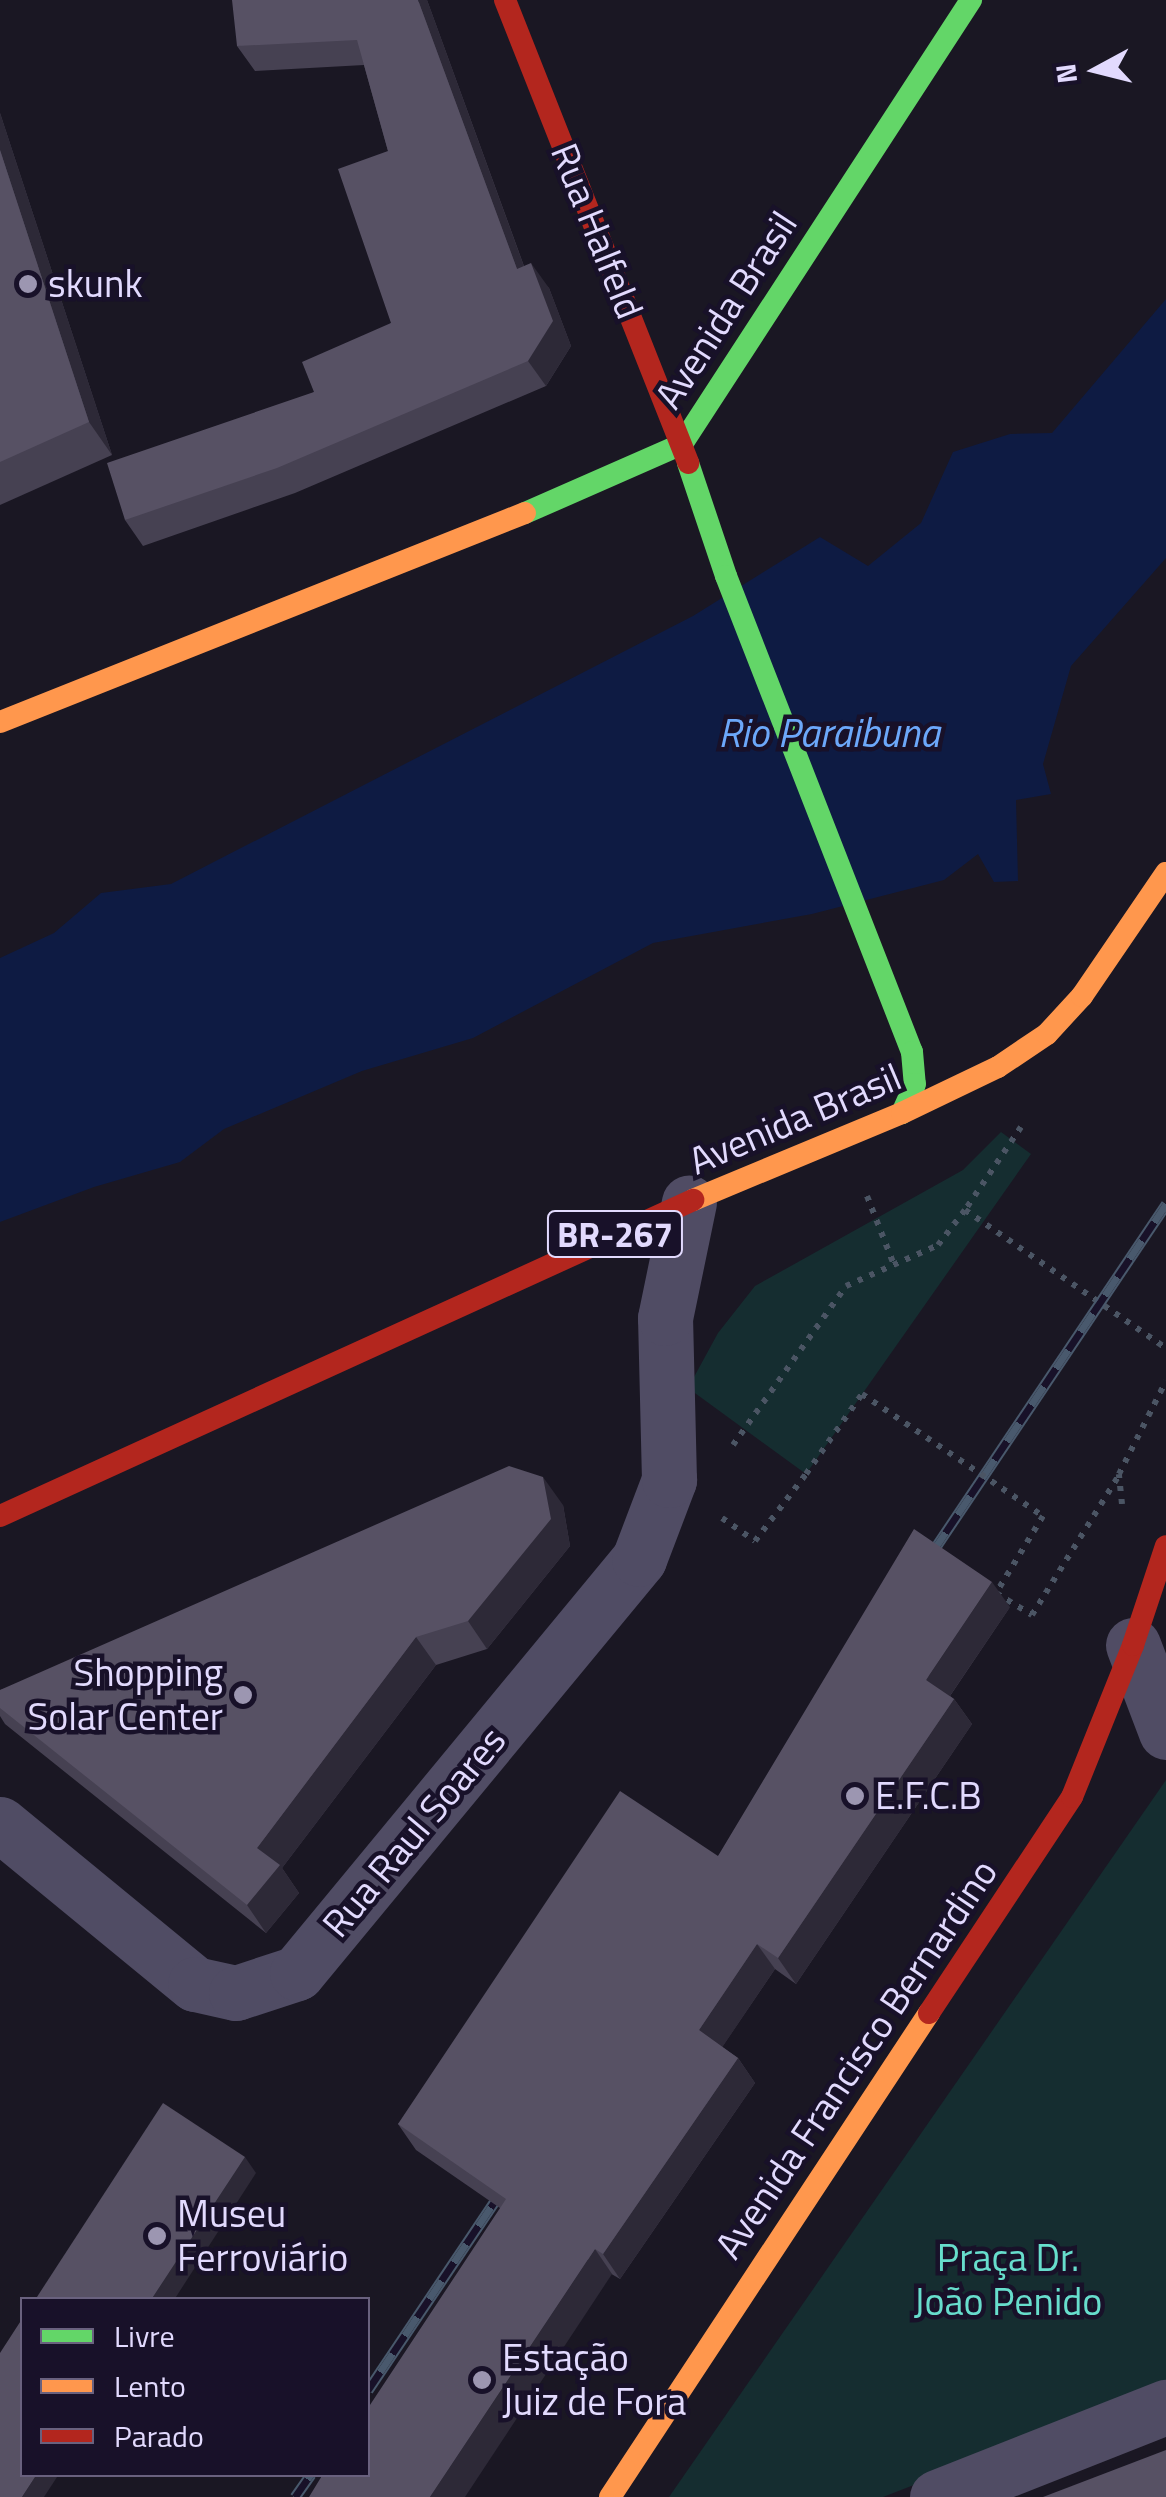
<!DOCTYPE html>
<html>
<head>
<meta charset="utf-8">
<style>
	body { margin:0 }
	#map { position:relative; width:1166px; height:2497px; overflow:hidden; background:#1a1723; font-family:"Titillium Web",sans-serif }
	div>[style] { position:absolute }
	.green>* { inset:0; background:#152d30 }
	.water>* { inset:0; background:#0e1b43 }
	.path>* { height:6px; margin-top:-3px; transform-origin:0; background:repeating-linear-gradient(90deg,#4b5564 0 5px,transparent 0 13px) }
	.street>* { height:55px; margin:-27.5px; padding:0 27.5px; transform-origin:27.5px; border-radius:27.5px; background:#504c64 }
	.fast>* { height:22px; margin:-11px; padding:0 11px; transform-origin:11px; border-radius:11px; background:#63d668 }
	.slow>* { height:22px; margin:-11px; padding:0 11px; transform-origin:11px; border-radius:11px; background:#ff974d }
	.jam>* { height:22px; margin:-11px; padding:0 11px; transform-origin:11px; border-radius:11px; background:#b3261e }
	.rail>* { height:11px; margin-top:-5.5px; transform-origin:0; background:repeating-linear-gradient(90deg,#181129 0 22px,#49596d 0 44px); box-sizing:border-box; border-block:2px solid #49596d }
	.path-bridge>* { height:6px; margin-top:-3px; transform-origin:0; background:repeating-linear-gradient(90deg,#4b5564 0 5px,transparent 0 13px) }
	.wall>* { inset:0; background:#464152 }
	.shaded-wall>* { inset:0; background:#2d2937 }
	.building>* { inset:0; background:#575164 }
	.dots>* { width:28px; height:28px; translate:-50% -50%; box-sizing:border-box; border:5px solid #181129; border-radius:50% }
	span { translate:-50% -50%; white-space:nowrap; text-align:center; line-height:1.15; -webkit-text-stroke:9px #181129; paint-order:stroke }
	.shield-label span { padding:2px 8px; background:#181129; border:2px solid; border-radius:8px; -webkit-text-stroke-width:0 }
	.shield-label { font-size:35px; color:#e2dafe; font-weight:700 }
	.street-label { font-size:38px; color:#e2dafe }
	.poi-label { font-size:38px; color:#e2dafe }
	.left { translate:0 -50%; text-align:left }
	.right { translate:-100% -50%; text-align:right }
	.park-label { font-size:38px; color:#67ddcc }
	.water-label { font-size:40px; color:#6ca8fa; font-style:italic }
	.legend { position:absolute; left:20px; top:2297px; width:350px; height:180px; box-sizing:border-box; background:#181129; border:2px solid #69617e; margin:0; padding:12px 18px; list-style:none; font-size:30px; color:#e2dafe }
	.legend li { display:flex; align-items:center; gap:20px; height:50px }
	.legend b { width:50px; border:2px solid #69617e }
	.north { position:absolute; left:1046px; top:20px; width:100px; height:100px; -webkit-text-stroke:8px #181129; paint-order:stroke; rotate:263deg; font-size:28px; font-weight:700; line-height:40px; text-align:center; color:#e2dafe }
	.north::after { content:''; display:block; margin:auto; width:35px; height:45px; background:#e2dafe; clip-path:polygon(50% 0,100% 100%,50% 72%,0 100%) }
</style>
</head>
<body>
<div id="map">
	<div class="green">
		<div style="clip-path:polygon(1001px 1132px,1031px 1154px,806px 1474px,688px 1388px,718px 1333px,755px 1286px,963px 1170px)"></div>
		<div style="clip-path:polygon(1166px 1780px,1166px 2387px,883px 2497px,669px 2497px)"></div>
	</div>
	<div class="water">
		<div style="clip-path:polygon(1166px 299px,1166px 558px,1071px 666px,1043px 764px,1051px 794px,1016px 800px,1018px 881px,994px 882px,978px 854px,944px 880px,812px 914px,653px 943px,473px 1038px,362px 1071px,224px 1129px,180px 1162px,94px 1187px,0 1222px,0 958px,54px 933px,101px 893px,171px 884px,693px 616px,820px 537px,868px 566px,921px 523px,953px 452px,1010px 434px,1052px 433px)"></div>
	</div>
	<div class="path">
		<div style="left:1021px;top:1127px;width:100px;rotate:124deg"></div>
		<div style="left:965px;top:1210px;width:244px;rotate:34.5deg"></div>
		<div style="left:867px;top:1196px;width:74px;rotate:68.6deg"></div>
		<div style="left:733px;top:1445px;width:195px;rotate:-54.6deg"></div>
		<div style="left:846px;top:1286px;width:101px;rotate:-24deg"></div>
		<div style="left:938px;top:1245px;width:44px;rotate:-52.4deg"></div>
		<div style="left:1122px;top:1504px;width:30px;rotate:-96deg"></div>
		<div style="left:1119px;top:1474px;width:104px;rotate:-63.2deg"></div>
		<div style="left:722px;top:1518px;width:40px;rotate:34.9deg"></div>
		<div style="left:755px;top:1541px;width:84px;rotate:-52.7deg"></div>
		<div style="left:1032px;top:1615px;width:165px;rotate:-58.1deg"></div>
	</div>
	<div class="street">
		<div style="left:1133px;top:1645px;width:93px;rotate:69.2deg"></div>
		<div style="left:0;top:1824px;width:252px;rotate:39.4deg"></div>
		<div style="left:195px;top:1984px;width:42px;rotate:12.4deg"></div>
		<div style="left:236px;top:1993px;width:64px;rotate:-18.2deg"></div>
		<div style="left:297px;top:1973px;width:537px;rotate:-50.44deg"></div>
		<div style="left:639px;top:1559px;width:85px;rotate:-69.2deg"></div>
		<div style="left:669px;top:1480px;width:162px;rotate:-91.4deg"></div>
		<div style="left:665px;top:1318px;width:118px;rotate:-78.3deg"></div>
		<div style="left:937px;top:2497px;width:246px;rotate:-21.5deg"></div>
	</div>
	<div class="fast">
		<div style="left:688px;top:463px;width:119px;rotate:71.4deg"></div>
		<div style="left:726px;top:576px;width:511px;rotate:68.66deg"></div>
		<div style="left:912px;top:1052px;width:32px;rotate:85deg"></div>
		<div style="left:915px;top:1084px;width:32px;rotate:114deg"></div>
		<div style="left:525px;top:513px;width:171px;rotate:-23.7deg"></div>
		<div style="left:682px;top:444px;width:530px;rotate:-56.94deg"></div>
	</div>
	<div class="slow">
		<div style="left:0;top:722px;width:565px;rotate:-21.71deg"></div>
		<div style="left:693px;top:1200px;width:226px;rotate:-22.6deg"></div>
		<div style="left:902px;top:1113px;width:106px;rotate:-25.6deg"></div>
		<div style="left:998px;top:1067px;width:59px;rotate:-34deg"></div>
		<div style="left:1047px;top:1034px;width:52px;rotate:-47.4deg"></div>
		<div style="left:1082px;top:996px;width:149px;rotate:-55.7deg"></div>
		<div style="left:610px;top:2497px;width:580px;rotate:-56.61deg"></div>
	</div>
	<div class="jam">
		<div style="left:505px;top:0;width:498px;rotate:68.4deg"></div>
		<div style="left:0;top:1516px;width:762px;rotate:-24.51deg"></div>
		<div style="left:929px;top:2013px;width:259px;rotate:-56.5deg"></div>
		<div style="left:1072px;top:1797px;width:164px;rotate:-68.1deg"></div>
		<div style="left:1133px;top:1645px;width:104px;rotate:-71.6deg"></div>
	</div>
	<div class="rail">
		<div style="left:921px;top:1569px;width:440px;rotate:-56.1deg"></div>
		<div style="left:368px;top:2390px;width:254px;rotate:-56.1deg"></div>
		<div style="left:295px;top:2497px;width:28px;rotate:-55deg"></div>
	</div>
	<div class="path-bridge">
		<div style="left:806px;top:1474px;width:98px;rotate:-55deg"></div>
		<div style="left:862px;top:1394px;width:218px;rotate:34deg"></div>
		<div style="left:1043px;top:1516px;width:90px;rotate:121.4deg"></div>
		<div style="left:996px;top:1593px;width:42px;rotate:31.4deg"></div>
	</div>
	<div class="wall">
		<div style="clip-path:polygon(427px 0,524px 266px,549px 288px,571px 346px,546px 386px,295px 493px,143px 546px,125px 520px,314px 392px,391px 323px,388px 151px,364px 65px,255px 71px,237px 46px)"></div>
		<div style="clip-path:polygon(0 113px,112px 455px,0 505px)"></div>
		<div style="clip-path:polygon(563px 1505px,570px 1546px,487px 1649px,436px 1665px,282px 1868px,299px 1893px,266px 1933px,5px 1724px,0 1716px,0 1690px)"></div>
		<div style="clip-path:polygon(1010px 1607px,950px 1696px,954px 1699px,972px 1724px,796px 1984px,775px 1969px,722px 2047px,738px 2058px,755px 2083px,620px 2279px,500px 2208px,416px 2150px,398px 2124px,718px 1856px)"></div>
	</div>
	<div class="shaded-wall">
		<div style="clip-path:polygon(418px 0,427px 0,534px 294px,517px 269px)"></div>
		<div style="clip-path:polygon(0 113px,112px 455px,89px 422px,0 150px)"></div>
		<div style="clip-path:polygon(531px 263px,549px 288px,571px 346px,546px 386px,528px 361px)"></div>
		<div style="clip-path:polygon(543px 1477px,563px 1505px,570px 1546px,487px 1649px,468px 1621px)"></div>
		<div style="clip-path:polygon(992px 1582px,1010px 1607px,943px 1706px,926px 1680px)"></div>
		<div style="clip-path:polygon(416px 1637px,436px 1665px,282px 1868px,299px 1893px,266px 1933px,247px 1905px,257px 1848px)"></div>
		<div style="clip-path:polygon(954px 1699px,972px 1724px,796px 1984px,778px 1958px)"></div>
		<div style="clip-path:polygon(757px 1944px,775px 1969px,717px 2055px,699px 2030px)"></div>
		<div style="clip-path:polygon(738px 2058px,755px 2083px,620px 2279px,603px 2254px)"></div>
		<div style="clip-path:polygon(245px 2157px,256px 2173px,174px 2300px,151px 2300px)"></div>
		<div style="clip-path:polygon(595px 2249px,612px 2274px,465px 2497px,430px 2497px)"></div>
		<div style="clip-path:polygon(37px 2474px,59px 2474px,44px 2497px,22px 2497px)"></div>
	</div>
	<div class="building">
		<div style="clip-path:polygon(232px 0,418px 0,517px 269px,531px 263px,553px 321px,528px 361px,277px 468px,125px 520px,107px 463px,314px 392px,302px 362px,391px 323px,338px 169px,388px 151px,357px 40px,237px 46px)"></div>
		<div style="clip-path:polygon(0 150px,89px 422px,0 462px)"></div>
		<div style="clip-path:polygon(509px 1466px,543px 1477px,551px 1519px,468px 1621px,416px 1637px,257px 1848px,280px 1865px,247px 1905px,0 1708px,0 1690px)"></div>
		<div style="clip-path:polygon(914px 1529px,992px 1582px,926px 1680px,954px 1699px,778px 1958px,757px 1944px,699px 2030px,738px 2058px,603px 2254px,595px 2249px,430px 2497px,309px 2497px,323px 2474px,368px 2474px,368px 2408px,506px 2199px,398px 2124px,620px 1791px,718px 1856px)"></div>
		<div style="clip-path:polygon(163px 2103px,245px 2157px,151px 2300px,35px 2300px)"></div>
		<div style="clip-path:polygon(22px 2319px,22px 2474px,37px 2474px,22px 2497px,0 2497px,0 2353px)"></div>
		<div style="clip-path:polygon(1166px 2450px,1166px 2497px,1043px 2497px)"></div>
	</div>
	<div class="dots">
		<div style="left:28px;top:284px;background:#9c96b1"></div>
		<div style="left:243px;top:1695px;background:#9c96b1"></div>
		<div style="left:855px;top:1796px;background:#9c96b1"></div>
		<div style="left:157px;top:2236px;background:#9c96b1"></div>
		<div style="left:482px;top:2380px;background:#9c96b1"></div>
	</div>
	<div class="shield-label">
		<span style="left:615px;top:1234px">BR-267</span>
	</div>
	<div class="street-label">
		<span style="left:597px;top:231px;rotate:68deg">Rua Halfeld</span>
		<span style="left:726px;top:310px;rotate:-57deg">Avenida Brasil</span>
		<span style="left:795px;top:1119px;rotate:-23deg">Avenida Brasil</span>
		<span style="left:414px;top:1832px;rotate:-50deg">Rua Raul Soares</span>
		<span style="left:856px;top:2059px;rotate:-56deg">Avenida Francisco Bernardino</span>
	</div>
	<div class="poi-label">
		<span class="left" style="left:48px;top:284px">skunk</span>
		<span class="right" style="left:223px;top:1695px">Shopping<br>Solar Center</span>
		<span class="left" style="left:875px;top:1796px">E.F.C.B</span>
		<span class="left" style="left:177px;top:2236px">Museu<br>Ferroviário</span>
		<span class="left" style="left:502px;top:2380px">Estação<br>Juiz de Fora</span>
	</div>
	<div class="park-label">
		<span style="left:1008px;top:2280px">Praça Dr.<br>João Penido</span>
	</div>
	<div class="water-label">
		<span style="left:829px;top:733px">Rio Paraibuna</span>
	</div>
	<ul class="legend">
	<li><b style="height:12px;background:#63d668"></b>Livre</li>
	<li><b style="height:12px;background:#ff974d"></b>Lento</li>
	<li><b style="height:12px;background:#b3261e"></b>Parado</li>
	</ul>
	<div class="north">N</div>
</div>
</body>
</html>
